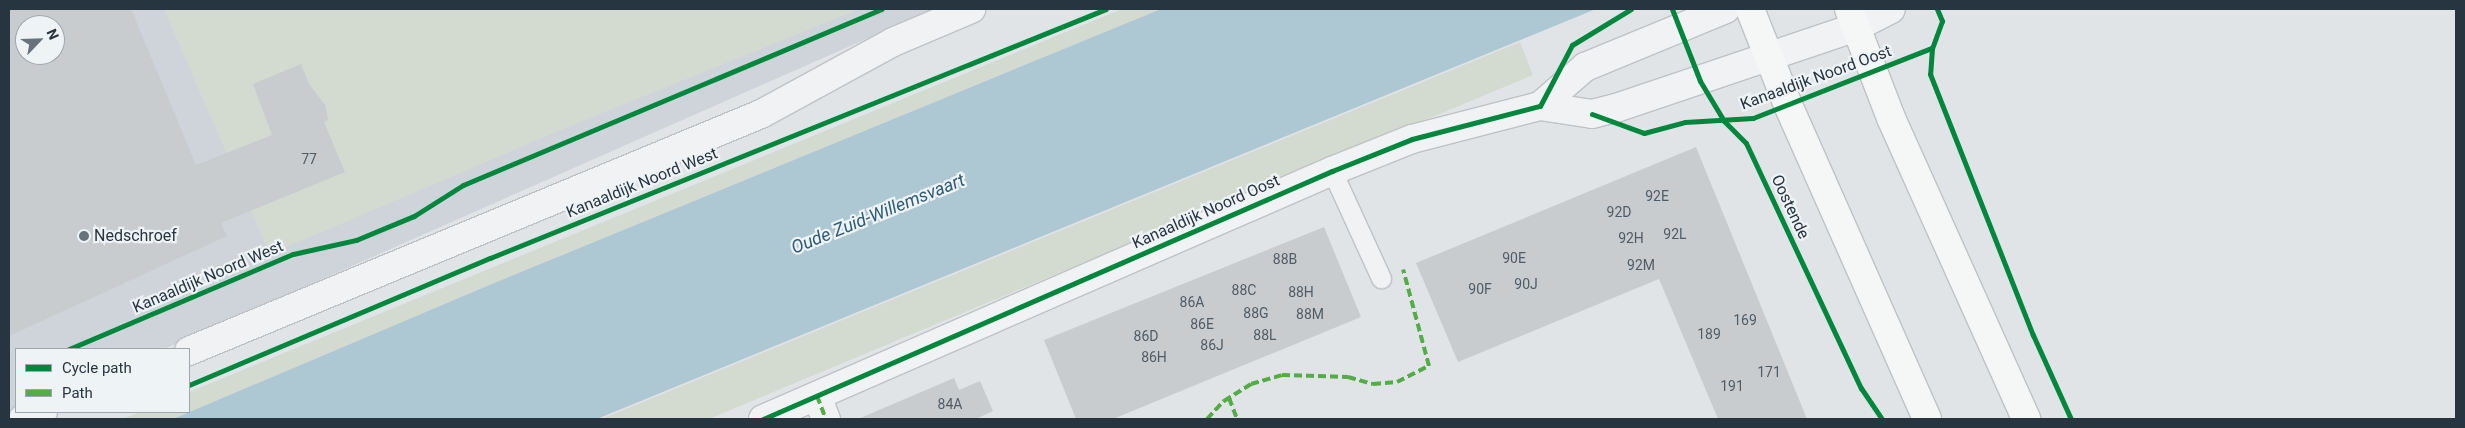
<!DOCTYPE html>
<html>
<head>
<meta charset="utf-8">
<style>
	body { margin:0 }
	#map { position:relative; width:2465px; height:428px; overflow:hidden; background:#e1e4e7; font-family:Roboto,sans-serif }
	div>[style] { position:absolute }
	.built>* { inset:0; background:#cfd4da }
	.green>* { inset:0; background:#d3dbd1 }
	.water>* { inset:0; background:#adc7d3 }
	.building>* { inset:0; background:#c9cccf }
	.roads { filter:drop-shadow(1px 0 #bfc2c5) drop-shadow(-1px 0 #bfc2c5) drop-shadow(0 1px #bfc2c5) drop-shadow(0 -1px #bfc2c5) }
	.service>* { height:19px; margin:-9.5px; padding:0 9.5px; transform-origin:9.5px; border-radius:9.5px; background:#f1f2f3 }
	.pedestrian>* { height:28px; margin:-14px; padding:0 14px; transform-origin:14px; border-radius:14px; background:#f1f2f3 }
	.minor>* { height:28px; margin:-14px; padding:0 14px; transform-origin:14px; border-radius:14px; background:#f1f2f3 }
	.tertiary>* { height:28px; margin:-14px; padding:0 14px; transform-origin:14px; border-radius:14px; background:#f1f2f3 }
	.secondary>* { height:28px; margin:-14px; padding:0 14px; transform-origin:14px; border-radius:14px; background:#f5f6f6 }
	.quiet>* { height:4px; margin-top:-2px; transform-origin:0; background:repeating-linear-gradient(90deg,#53ac46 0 8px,transparent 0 12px) }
	.cycleway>* { height:5px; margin:-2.5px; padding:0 2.5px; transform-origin:2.5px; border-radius:2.5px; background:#00873e }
	.dots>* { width:14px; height:14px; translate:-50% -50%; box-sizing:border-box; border:2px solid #eef3f6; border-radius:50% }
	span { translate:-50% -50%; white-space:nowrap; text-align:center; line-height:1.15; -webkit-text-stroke:4.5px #eef3f6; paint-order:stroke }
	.number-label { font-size:14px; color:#505c65 }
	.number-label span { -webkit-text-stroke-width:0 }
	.street-label { font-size:16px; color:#273541 }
	.poi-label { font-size:16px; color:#273541 }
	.left { translate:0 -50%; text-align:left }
	.water-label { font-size:18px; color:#2f5c77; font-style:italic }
	.frame { position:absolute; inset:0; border:10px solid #273541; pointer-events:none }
	.legend { position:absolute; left:15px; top:348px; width:175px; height:65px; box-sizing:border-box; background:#eef3f6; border:1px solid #9ea7ae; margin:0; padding:6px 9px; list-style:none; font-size:15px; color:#273541 }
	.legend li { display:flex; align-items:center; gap:10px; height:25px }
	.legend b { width:25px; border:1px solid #9ea7ae }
	.north { position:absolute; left:15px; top:15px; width:50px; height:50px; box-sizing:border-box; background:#eef3f6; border:1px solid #9ea7ae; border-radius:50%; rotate:66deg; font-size:14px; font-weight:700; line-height:20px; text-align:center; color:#273541 }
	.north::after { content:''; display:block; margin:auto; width:18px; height:22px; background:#68727b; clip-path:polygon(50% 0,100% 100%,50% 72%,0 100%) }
</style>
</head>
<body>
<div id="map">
	<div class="built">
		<div style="clip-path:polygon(evenodd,9px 9px,934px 9px,164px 349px,16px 349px,16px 412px,20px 412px,9px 416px,9px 9px,25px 25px,55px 25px,55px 55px,25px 55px,25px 25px)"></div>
	</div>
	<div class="green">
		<div style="clip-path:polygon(164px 9px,860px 9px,582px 121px,270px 254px)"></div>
		<div style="clip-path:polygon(1122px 9px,1161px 9px,487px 286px,173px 419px,122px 419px,141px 412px,189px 412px,189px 392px)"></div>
		<div style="clip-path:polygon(1520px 42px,1533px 75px,709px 419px,601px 419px)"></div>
	</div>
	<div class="water">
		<div style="clip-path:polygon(1161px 9px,1596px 9px,597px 419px,173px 419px,487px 286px)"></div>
	</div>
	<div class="building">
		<div style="clip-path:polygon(evenodd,9px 9px,131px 9px,196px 165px,272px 135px,253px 84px,301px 64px,309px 84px,326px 106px,328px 120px,324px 122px,345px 172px,221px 223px,227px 236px,9px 336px,9px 9px,25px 25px,55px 25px,55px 55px,25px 55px,25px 25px)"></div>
		<div style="clip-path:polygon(1696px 147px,1807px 419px,1718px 419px,1659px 279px,1458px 362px,1416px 263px)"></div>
		<div style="clip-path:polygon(1324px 227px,1361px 317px,1113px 419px,1076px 419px,1044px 340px)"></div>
		<div style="clip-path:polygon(954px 378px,959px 390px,980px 381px,993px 411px,976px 419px,858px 419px)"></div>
	</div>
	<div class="roads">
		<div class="service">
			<div style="left:1332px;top:171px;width:118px;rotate:65.4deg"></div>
		</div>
		<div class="pedestrian">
			<div style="left:817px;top:396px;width:25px;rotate:69deg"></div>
		</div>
		<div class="minor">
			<div style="left:1540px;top:106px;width:60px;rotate:-40.9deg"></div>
			<div style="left:1585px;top:67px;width:152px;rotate:-22.4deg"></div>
			<div style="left:763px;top:419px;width:621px;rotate:-23.55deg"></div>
			<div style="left:1332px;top:171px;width:86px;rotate:-21.8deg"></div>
			<div style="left:1412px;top:139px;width:132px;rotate:-14.5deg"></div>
			<div style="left:1540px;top:106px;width:53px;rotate:8.7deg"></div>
			<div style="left:1592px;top:114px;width:25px;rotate:-14deg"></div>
			<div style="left:1616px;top:108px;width:253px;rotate:-18.6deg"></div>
			<div style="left:1856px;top:27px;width:39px;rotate:-27deg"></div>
		</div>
		<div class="tertiary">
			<div style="left:189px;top:351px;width:619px;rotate:-22.51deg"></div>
			<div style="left:761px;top:114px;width:150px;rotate:-28.6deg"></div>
			<div style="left:893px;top:42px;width:85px;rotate:-22.9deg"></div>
			<div style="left:23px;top:419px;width:21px;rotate:-19deg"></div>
		</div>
		<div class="secondary">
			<div style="left:1750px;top:9px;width:103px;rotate:68.4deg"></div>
			<div style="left:1788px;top:105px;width:343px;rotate:66.1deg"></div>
			<div style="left:1849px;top:9px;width:117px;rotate:68.9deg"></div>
			<div style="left:1891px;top:118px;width:330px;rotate:65.8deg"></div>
		</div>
	</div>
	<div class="quiet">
		<div style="left:817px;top:396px;width:25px;rotate:69deg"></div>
		<div style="left:1229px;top:398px;width:22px;rotate:69deg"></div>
		<div style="left:1207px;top:419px;width:25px;rotate:-47deg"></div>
		<div style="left:1224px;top:401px;width:32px;rotate:-32deg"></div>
		<div style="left:1251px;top:384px;width:32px;rotate:-16deg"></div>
		<div style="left:1282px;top:375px;width:66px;rotate:1.7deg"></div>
		<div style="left:1348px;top:377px;width:26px;rotate:16deg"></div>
		<div style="left:1373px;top:384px;width:24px;rotate:-5deg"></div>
		<div style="left:1397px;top:382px;width:36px;rotate:-27deg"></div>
		<div style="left:1429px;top:366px;width:100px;rotate:-105deg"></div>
	</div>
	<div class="cycleway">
		<div style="left:1672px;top:9px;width:77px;rotate:68.7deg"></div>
		<div style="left:1700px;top:81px;width:47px;rotate:59deg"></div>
		<div style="left:1724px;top:121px;width:31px;rotate:45deg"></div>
		<div style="left:1746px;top:143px;width:271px;rotate:64.9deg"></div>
		<div style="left:1861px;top:388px;width:37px;rotate:56deg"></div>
		<div style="left:1937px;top:9px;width:13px;rotate:67deg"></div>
		<div style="left:1942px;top:21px;width:29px;rotate:110deg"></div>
		<div style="left:1932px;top:48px;width:26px;rotate:94deg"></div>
		<div style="left:1930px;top:74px;width:281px;rotate:68.5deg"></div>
		<div style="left:2033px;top:335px;width:92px;rotate:65.7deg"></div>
		<div style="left:1592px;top:114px;width:55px;rotate:20.1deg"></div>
		<div style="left:1644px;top:133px;width:42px;rotate:-15deg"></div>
		<div style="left:1685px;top:122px;width:68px;rotate:-3.4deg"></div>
		<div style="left:1753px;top:118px;width:192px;rotate:-21.4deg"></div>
		<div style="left:69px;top:349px;width:243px;rotate:-23deg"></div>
		<div style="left:293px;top:254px;width:65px;rotate:-12.5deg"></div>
		<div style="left:356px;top:240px;width:63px;rotate:-22.5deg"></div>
		<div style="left:414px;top:216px;width:58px;rotate:-32.3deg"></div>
		<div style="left:463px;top:185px;width:454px;rotate:-22.8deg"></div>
		<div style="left:189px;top:385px;width:327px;rotate:-22.9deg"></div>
		<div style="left:490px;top:258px;width:664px;rotate:-22.01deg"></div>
		<div style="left:763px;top:419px;width:621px;rotate:-23.55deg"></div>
		<div style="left:1332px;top:171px;width:86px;rotate:-21.8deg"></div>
		<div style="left:1412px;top:139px;width:132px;rotate:-14.5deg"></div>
		<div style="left:1540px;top:106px;width:69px;rotate:-62.3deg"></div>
		<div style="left:1572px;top:45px;width:69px;rotate:-31.4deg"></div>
	</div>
	<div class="dots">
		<div style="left:84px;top:236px;background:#68727b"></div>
	</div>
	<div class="number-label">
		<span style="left:309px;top:159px">77</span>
		<span style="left:1657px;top:196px">92E</span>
		<span style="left:1619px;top:212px">92D</span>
		<span style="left:1675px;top:234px">92L</span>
		<span style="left:1631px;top:238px">92H</span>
		<span style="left:1514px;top:258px">90E</span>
		<span style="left:1285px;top:259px">88B</span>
		<span style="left:1641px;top:265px">92M</span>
		<span style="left:1526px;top:284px">90J</span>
		<span style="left:1480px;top:289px">90F</span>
		<span style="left:1244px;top:290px">88C</span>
		<span style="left:1301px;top:292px">88H</span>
		<span style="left:1192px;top:302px">86A</span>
		<span style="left:1256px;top:313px">88G</span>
		<span style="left:1310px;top:314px">88M</span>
		<span style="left:1745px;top:320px">169</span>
		<span style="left:1202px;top:324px">86E</span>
		<span style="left:1709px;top:334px">189</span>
		<span style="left:1265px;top:335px">88L</span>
		<span style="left:1146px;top:336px">86D</span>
		<span style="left:1212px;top:345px">86J</span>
		<span style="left:1154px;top:357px">86H</span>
		<span style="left:1769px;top:372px">171</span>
		<span style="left:1732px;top:386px">191</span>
		<span style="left:950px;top:404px">84A</span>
	</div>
	<div class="street-label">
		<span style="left:1816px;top:78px;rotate:-20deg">Kanaaldijk Noord Oost</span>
		<span style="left:642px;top:183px;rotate:-22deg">Kanaaldijk Noord West</span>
		<span style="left:1790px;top:207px;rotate:65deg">Oostende</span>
		<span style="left:1206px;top:212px;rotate:-24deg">Kanaaldijk Noord Oost</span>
		<span style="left:208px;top:277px;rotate:-23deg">Kanaaldijk Noord West</span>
	</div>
	<div class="poi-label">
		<span class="left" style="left:94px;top:236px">Nedschroef</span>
	</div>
	<div class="water-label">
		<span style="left:878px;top:214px;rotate:-22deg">Oude Zuid-Willemsvaart</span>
	</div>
	<div class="frame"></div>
	<ul class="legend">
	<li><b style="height:6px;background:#00873e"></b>Cycle path</li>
	<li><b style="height:6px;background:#53ac46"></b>Path</li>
	</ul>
	<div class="north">N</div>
</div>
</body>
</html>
